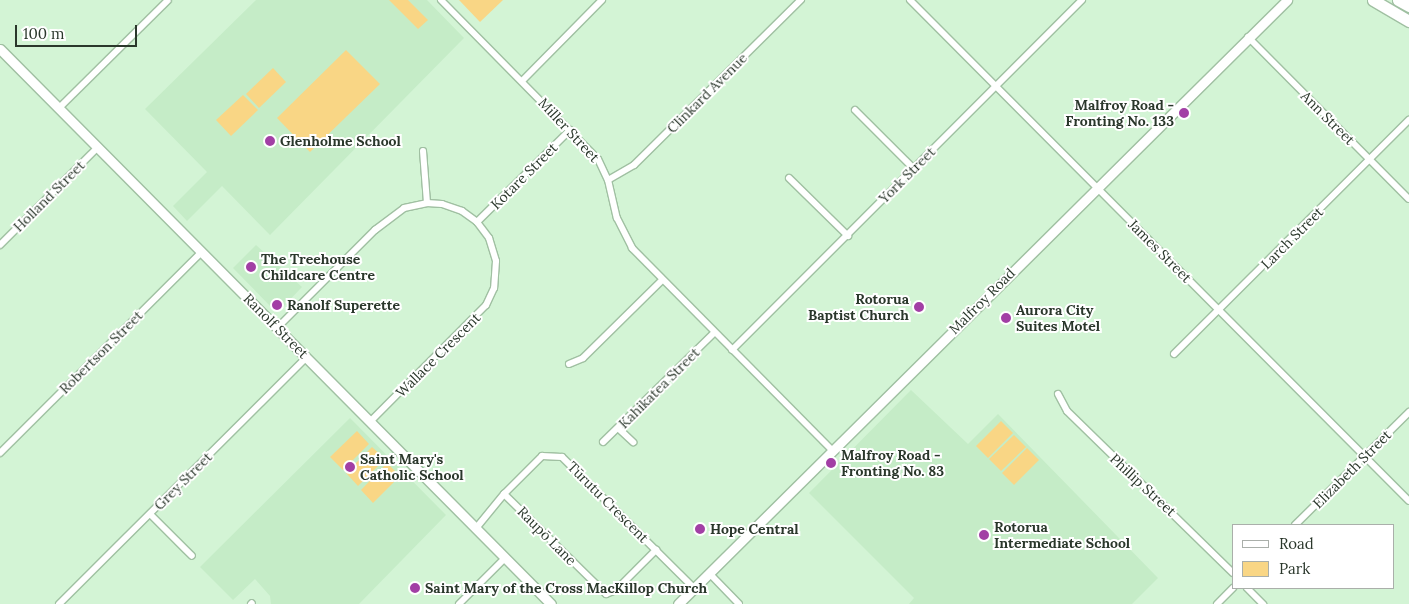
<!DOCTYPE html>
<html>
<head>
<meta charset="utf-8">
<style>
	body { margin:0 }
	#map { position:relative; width:1409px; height:604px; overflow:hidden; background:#d3f4d5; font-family:Lora,serif }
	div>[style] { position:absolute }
	.built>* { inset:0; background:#c5ecc7 }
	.green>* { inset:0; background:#f9d685 }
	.roads { filter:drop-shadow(1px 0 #a0c0a2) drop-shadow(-1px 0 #a0c0a2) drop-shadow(0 1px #a0c0a2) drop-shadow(0 -1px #a0c0a2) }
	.street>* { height:6px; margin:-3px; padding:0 3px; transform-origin:3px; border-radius:3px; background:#fff }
	.secondary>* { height:9px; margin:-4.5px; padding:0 4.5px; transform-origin:4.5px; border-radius:4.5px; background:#fff }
	.highway>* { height:11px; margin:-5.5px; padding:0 5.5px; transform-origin:5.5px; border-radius:5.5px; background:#fff }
	.dots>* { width:14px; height:14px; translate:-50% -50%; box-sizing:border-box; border:2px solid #fff; border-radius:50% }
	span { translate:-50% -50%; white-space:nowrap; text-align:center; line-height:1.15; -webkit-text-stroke:4px #fff; paint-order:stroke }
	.street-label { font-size:14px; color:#2a372b }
	.poi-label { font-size:14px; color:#2a372b; font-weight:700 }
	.right { translate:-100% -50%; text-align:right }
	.left { translate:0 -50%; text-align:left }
	.legend { position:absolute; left:1232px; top:524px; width:162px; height:65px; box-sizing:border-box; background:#fff; border:1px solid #aaafaa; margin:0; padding:6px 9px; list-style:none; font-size:15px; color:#2a372b }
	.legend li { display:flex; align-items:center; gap:10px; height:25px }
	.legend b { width:25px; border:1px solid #aaafaa }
	.scale { position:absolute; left:15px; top:25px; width:122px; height:22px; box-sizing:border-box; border:2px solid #2a372b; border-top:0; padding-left:6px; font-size:15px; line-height:18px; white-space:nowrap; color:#2a372b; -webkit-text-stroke:4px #fff; paint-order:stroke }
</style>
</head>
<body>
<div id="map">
	<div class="built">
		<div style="clip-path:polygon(256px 0,427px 0,464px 38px,270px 235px,222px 186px,187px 221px,173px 206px,207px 172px,145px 109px)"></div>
		<div style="clip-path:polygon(256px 245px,302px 287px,283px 307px,272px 308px,233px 268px)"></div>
		<div style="clip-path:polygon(911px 390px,968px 444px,998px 414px,1158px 578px,1132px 604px,909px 604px,914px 598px,809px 493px)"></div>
		<div style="clip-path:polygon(350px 418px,446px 515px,359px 604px,271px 604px,270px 596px,255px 579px,233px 600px,200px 567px)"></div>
	</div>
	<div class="green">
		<div style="clip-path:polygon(389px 0,408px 0,428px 20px,418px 29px)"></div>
		<div style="clip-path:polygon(459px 0,503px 0,480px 22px)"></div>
		<div style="clip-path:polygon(346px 50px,380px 84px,310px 152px,277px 118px)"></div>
		<div style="clip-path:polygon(273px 68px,286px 82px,259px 108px,246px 94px)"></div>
		<div style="clip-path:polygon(243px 95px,258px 110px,231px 136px,216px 120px)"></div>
		<div style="clip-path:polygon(1001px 421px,1013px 433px,988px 458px,976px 446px)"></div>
		<div style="clip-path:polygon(357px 431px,369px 444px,343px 470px,330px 457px)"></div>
		<div style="clip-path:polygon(1014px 435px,1026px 447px,1001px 471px,989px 459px)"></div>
		<div style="clip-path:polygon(372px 447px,385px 459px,358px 486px,346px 473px)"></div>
		<div style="clip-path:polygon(1027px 448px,1039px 460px,1014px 485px,1002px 473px)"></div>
		<div style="clip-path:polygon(387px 463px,400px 476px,373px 503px,361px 490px)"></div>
	</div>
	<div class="roads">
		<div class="street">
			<div style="left:441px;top:0;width:223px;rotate:45.4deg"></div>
			<div style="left:598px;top:159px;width:23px;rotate:65deg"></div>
			<div style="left:608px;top:180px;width:39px;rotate:77deg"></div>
			<div style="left:617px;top:218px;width:34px;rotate:63deg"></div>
			<div style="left:632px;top:248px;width:284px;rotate:45.3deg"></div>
			<div style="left:910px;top:0;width:707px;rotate:45.11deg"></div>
			<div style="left:1248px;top:37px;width:228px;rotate:45.2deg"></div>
			<div style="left:522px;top:81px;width:114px;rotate:-45.4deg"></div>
			<div style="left:59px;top:108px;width:153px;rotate:-44.7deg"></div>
			<div style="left:855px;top:110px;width:83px;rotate:45deg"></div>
			<div style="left:423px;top:151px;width:52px;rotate:85.6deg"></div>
			<div style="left:789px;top:178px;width:83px;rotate:44.5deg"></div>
			<div style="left:608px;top:180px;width:30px;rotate:-30deg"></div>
			<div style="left:634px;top:165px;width:235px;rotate:-44.7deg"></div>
			<div style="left:477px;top:222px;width:131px;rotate:-44.7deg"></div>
			<div style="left:0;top:245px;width:139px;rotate:-45deg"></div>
			<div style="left:277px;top:328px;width:139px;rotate:-45deg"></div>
			<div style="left:375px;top:230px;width:36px;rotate:-37deg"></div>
			<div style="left:404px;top:208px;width:24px;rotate:-12deg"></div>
			<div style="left:427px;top:203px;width:15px;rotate:4deg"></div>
			<div style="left:442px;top:204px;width:21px;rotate:19deg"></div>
			<div style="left:462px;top:211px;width:19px;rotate:36deg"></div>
			<div style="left:477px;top:222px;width:20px;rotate:53deg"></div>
			<div style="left:489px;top:238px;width:24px;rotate:73deg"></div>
			<div style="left:496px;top:261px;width:27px;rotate:94deg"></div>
			<div style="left:494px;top:288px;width:19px;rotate:115deg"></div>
			<div style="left:486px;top:305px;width:163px;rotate:134.8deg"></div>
			<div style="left:732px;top:350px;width:495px;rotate:-45deg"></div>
			<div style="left:1174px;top:354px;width:332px;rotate:-44.9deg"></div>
			<div style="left:569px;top:364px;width:15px;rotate:-23deg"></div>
			<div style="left:583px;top:358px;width:111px;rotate:-44.6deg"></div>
			<div style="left:1058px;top:394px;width:19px;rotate:62deg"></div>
			<div style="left:1067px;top:411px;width:232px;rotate:44.3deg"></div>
			<div style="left:618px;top:428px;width:21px;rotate:43deg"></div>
			<div style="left:603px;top:442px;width:156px;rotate:-44.5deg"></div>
			<div style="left:0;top:453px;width:285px;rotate:-44.9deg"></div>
			<div style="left:504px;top:494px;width:143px;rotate:44.4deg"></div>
			<div style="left:606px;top:594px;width:11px;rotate:-22deg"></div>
			<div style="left:616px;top:590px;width:57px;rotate:-45deg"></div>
			<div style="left:150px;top:514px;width:59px;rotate:45deg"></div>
			<div style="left:1295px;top:525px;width:161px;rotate:-44.7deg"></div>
			<div style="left:477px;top:527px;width:43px;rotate:-50.7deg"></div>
			<div style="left:504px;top:494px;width:54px;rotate:-45deg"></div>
			<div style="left:542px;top:456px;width:20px;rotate:3deg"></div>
			<div style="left:562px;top:457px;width:186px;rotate:44.8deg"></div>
			<div style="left:709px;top:573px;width:43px;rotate:45.9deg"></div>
			<div style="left:1247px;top:588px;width:23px;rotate:45deg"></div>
			<div style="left:59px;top:604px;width:350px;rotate:-44.9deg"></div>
			<div style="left:251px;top:604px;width:1px;rotate:-45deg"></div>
			<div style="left:459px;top:604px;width:66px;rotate:-45deg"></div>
			<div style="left:1217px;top:604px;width:23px;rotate:-45deg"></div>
		</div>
		<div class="secondary">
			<div style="left:0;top:49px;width:782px;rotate:45.21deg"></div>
			<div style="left:678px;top:604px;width:858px;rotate:-44.76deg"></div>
		</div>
		<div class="highway">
			<div style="left:1373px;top:0;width:42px;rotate:30.3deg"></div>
			<div style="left:1398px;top:0;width:13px;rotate:29deg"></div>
		</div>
	</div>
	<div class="dots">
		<div style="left:1184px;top:113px;background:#a23fa5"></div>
		<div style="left:270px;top:141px;background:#a23fa5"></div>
		<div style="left:251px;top:267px;background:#a23fa5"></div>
		<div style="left:277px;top:305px;background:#a23fa5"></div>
		<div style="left:919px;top:307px;background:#a23fa5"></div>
		<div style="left:1006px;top:318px;background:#a23fa5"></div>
		<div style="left:831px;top:463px;background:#a23fa5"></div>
		<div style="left:350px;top:467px;background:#a23fa5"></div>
		<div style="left:700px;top:529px;background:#a23fa5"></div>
		<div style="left:984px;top:535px;background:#a23fa5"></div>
		<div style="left:415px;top:588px;background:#a23fa5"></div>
	</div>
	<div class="street-label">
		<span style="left:707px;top:93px;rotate:-45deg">Clinkard Avenue</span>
		<span style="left:1328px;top:118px;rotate:45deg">Ann Street</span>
		<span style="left:569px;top:130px;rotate:47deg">Miller Street</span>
		<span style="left:907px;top:175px;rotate:-45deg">York Street</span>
		<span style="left:524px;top:176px;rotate:-45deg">Kotare Street</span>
		<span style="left:49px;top:196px;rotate:-45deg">Holland Street</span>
		<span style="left:1292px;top:238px;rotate:-45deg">Larch Street</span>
		<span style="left:1160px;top:251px;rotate:45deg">James Street</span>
		<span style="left:982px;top:301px;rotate:-45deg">Malfroy Road</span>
		<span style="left:276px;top:326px;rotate:45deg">Ranolf Street</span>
		<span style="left:101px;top:352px;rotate:-45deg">Robertson Street</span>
		<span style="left:438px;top:355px;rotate:-45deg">Wallace Crescent</span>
		<span style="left:659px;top:388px;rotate:-45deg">Kahikatea Street</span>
		<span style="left:1352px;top:469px;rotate:-45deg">Elizabeth Street</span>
		<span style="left:183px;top:481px;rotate:-45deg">Grey Street</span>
		<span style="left:1143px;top:485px;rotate:43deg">Phillip Street</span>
		<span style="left:608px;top:502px;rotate:45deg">Tūrutu Crescent</span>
		<span style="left:547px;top:536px;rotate:45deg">Raupō Lane</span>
	</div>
	<div class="poi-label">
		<span class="right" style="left:1174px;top:113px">Malfroy Road -<br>Fronting No. 133</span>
		<span class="left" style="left:280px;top:141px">Glenholme School</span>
		<span class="left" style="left:261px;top:267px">The Treehouse<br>Childcare Centre</span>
		<span class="right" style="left:909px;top:307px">Rotorua<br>Baptist Church</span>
		<span class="left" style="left:287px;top:305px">Ranolf Superette</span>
		<span class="left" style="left:1016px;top:318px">Aurora City<br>Suites Motel</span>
		<span class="left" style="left:841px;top:463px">Malfroy Road -<br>Fronting No. 83</span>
		<span class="left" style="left:360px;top:467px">Saint Mary's<br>Catholic School</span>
		<span class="left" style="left:994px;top:535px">Rotorua<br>Intermediate School</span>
		<span class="left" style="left:710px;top:529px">Hope Central</span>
		<span class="left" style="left:425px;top:588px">Saint Mary of the Cross MacKillop Church</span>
	</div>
	<ul class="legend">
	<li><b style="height:6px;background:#fff"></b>Road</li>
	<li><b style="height:14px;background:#f9d685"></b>Park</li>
	</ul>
	<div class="scale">100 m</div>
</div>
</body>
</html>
